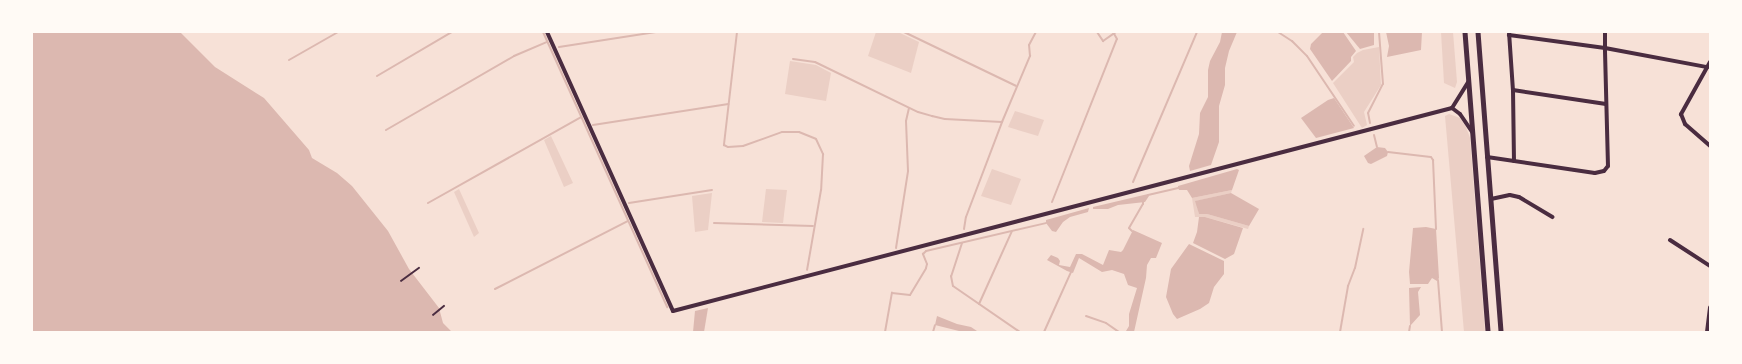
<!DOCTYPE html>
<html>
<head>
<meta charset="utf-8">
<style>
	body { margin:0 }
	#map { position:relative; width:1742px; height:364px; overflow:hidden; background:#f7e1d7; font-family:Inter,sans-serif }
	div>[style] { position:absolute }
	.green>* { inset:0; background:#ebcfc5 }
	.water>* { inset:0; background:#dcb8b0 }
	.stream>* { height:2px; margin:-1px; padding:0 1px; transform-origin:1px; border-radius:1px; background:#dcb8b0 }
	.path>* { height:1.5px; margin:-0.75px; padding:0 0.75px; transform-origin:0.75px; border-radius:0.75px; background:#4a2c40 }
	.minor>* { height:4px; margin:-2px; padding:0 2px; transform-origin:2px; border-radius:2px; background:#4a2c40 }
	.tertiary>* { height:4.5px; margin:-2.25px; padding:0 2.25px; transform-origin:2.25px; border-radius:2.25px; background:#4a2c40 }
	span { translate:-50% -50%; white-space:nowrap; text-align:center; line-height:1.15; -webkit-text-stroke:4px #fffaf5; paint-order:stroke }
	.frame { position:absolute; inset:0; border:33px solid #fffaf5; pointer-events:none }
</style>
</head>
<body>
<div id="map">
	<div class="green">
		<div style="clip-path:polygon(876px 32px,898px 32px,919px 42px,911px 73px,868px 56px)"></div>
		<div style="clip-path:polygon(1441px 32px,1453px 32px,1457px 82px,1455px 88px,1444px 83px)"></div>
		<div style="clip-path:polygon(1379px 47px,1381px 85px,1364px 112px,1367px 125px,1362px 128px,1333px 83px,1354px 62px,1353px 57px,1357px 53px,1363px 50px)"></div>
		<div style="clip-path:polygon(790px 61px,816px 65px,831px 73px,826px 101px,785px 94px)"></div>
		<div style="clip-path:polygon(1015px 111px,1044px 120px,1038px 136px,1008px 127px)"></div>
		<div style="clip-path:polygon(1449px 114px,1460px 118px,1466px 127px,1470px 138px,1485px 332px,1464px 332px,1445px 116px)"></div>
		<div style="clip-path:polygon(551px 136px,573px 183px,564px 187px,544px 140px)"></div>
		<div style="clip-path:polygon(992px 169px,1021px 179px,1011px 205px,981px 196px)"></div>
		<div style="clip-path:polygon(459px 189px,479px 233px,474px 237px,454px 192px)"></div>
		<div style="clip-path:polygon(766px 189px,787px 190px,783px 223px,762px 222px)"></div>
		<div style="clip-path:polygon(1232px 190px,1231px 193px,1196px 201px,1199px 214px,1207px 214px,1249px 226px,1248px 229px,1205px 217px,1195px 217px,1192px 198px)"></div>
		<div style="clip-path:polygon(712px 193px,708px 230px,695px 232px,692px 196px)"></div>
	</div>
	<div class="water">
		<div style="clip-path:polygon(32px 32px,180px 32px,215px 67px,264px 98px,309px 150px,312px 158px,337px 173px,352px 186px,388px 231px,409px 269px,439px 308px,443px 323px,452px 332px,32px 332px)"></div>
		<div style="clip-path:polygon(1222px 32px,1237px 32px,1229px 51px,1225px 68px,1225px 85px,1219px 106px,1219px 142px,1211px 165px,1190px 171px,1189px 166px,1199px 134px,1200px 113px,1208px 97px,1208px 70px,1210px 61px,1220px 42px)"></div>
		<div style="clip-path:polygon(1323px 32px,1343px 32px,1356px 51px,1351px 57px,1351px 61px,1332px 81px,1310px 49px,1311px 44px)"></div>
		<div style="clip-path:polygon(1346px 32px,1374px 32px,1374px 45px,1360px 49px)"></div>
		<div style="clip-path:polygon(1386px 32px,1422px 32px,1421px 50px,1387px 57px,1389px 46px)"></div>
		<div style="clip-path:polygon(1334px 98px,1354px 128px,1316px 138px,1301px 118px,1328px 100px)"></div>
		<div style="clip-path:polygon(1377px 147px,1385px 148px,1388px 152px,1387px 156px,1371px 164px,1368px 163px,1364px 156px)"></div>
		<div style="clip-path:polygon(1237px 169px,1239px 170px,1232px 190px,1192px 198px,1187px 190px,1179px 190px,1178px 188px,1178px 186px)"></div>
		<div style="clip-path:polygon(1231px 193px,1259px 209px,1249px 226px,1207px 214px,1199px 214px,1195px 201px)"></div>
		<div style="clip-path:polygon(1148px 194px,1149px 196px,1145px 202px,1118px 205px,1108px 209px,1093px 209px,1093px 207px)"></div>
		<div style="clip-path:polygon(1089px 208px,1088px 212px,1070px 217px,1063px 222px,1056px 232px,1052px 231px,1046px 223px,1046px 220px)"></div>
		<div style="clip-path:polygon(1199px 217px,1205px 217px,1243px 228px,1234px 254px,1225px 259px,1193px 243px,1197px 232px)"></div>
		<div style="clip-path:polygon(1426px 227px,1436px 229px,1439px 278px,1437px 281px,1432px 278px,1428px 284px,1410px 284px,1409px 272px,1413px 228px)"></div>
		<div style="clip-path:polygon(1133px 230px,1162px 243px,1156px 258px,1151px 258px,1147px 265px,1146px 278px,1134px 332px,1122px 332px,1126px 331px,1129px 326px,1129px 314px,1137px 288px,1128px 285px,1124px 274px,1112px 270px,1102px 272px,1079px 258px,1073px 273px,1067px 271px,1047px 260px,1051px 255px,1058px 258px,1060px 261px,1059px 265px,1070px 267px,1076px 254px,1082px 254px,1103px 265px,1109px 250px,1121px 252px,1123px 250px)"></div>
		<div style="clip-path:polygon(1189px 244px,1224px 261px,1224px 274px,1214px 287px,1209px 303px,1200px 309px,1177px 319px,1173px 314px,1166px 297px,1171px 269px)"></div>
		<div style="clip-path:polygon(1421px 287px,1418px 292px,1420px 315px,1410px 326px,1409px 288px)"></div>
		<div style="clip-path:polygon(708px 308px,704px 332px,693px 332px,695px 311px)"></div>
		<div style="clip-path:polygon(937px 316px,957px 324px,971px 327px,977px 331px,986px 332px,963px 332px,935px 325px)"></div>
	</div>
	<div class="stream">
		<div style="left:543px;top:32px;width:302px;rotate:65.7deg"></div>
		<div style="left:737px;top:32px;width:114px;rotate:96.6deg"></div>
		<div style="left:724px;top:145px;width:4px;rotate:27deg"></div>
		<div style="left:728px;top:147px;width:15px;rotate:-4deg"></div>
		<div style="left:743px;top:146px;width:41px;rotate:-19.7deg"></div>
		<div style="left:782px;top:132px;width:17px"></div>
		<div style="left:799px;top:132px;width:18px;rotate:22deg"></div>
		<div style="left:816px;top:139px;width:17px;rotate:65deg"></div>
		<div style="left:823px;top:154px;width:36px;rotate:93deg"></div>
		<div style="left:821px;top:190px;width:81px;rotate:99.9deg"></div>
		<div style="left:904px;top:32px;width:124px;rotate:25.7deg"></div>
		<div style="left:1097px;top:32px;width:11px;rotate:56deg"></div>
		<div style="left:1103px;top:41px;width:16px;rotate:-35deg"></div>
		<div style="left:1278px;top:32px;width:17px;rotate:33deg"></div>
		<div style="left:1292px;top:41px;width:21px;rotate:45deg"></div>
		<div style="left:1307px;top:56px;width:84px;rotate:56.1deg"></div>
		<div style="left:559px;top:47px;width:98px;rotate:-8.8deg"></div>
		<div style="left:793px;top:59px;width:22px;rotate:8deg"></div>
		<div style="left:815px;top:62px;width:114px;rotate:25.9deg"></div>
		<div style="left:918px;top:112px;width:15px;rotate:16deg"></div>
		<div style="left:932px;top:116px;width:13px;rotate:13deg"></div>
		<div style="left:945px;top:119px;width:57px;rotate:3deg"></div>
		<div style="left:289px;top:60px;width:56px;rotate:-29.7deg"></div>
		<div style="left:377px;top:76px;width:87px;rotate:-30.4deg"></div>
		<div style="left:1370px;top:123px;width:10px;rotate:-101deg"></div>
		<div style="left:1368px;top:113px;width:33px;rotate:-63deg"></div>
		<div style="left:1383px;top:84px;width:52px;rotate:-94.4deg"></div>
		<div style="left:593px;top:125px;width:137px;rotate:-8.8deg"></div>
		<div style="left:386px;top:130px;width:148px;rotate:-30deg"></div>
		<div style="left:514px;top:56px;width:36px;rotate:-23deg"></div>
		<div style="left:1374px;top:135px;width:12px;rotate:76deg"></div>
		<div style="left:1388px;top:152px;width:43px;rotate:6.6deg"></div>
		<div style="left:1431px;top:157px;width:4px;rotate:56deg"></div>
		<div style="left:1433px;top:160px;width:69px;rotate:87.5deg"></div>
		<div style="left:1133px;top:182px;width:163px;rotate:-66.9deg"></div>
		<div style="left:1148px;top:195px;width:31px;rotate:-13deg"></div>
		<div style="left:1052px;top:202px;width:175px;rotate:-68.3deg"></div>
		<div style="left:1117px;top:39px;width:8px;rotate:-120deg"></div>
		<div style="left:428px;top:203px;width:176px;rotate:-29.3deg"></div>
		<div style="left:629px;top:203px;width:84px;rotate:-8.9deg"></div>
		<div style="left:714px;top:223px;width:99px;rotate:1.7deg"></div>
		<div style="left:964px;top:229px;width:12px;rotate:-81deg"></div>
		<div style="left:966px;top:217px;width:102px;rotate:-69.2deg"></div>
		<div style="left:1002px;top:122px;width:72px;rotate:-67deg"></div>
		<div style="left:1030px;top:56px;width:11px;rotate:-95deg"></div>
		<div style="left:1029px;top:45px;width:15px;rotate:-62deg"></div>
		<div style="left:1132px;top:231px;width:4px;rotate:-135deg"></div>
		<div style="left:1129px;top:228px;width:28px;rotate:-60deg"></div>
		<div style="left:1143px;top:204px;width:2px;rotate:-90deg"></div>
		<div style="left:962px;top:243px;width:35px;rotate:108deg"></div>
		<div style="left:951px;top:276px;width:10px;rotate:79deg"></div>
		<div style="left:953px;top:286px;width:81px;rotate:34.5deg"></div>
		<div style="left:896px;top:248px;width:78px;rotate:-81.1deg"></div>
		<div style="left:908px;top:171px;width:50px;rotate:-92.3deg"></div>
		<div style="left:906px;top:121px;width:13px;rotate:-77deg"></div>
		<div style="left:1438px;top:280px;width:52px;rotate:85.6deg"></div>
		<div style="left:495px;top:289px;width:149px;rotate:-27.1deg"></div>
		<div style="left:979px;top:304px;width:80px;rotate:-65.7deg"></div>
		<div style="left:1086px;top:316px;width:21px;rotate:19deg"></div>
		<div style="left:1106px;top:323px;width:16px;rotate:35deg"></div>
		<div style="left:885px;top:332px;width:40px;rotate:-80deg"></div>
		<div style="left:892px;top:293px;width:18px;rotate:6deg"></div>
		<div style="left:910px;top:295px;width:31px;rotate:-59deg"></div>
		<div style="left:926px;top:268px;width:4px;rotate:-76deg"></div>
		<div style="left:927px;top:264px;width:11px;rotate:-112deg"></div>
		<div style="left:923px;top:254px;width:4px;rotate:-45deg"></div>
		<div style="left:926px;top:251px;width:123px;rotate:-13.1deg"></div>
		<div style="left:933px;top:332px;width:7px;rotate:-74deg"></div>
		<div style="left:1044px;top:332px;width:66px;rotate:-65.8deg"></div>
		<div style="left:1340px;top:332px;width:47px;rotate:-80.1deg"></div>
		<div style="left:1348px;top:286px;width:19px;rotate:-69deg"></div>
		<div style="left:1355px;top:268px;width:40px;rotate:-78deg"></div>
		<div style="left:1409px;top:332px;width:6px;rotate:-81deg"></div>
	</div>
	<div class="path">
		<div style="left:401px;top:281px;width:22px;rotate:-36deg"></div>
		<div style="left:433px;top:315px;width:14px;rotate:-39deg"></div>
	</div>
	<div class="minor">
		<div style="left:547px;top:32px;width:306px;rotate:65.7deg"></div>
		<div style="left:673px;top:311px;width:805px;rotate:-14.61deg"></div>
		<div style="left:1452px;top:108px;width:32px;rotate:-58deg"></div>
		<div style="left:1509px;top:32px;width:58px;rotate:86.1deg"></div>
		<div style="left:1513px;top:90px;width:71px;rotate:89.2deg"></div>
		<div style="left:1605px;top:32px;width:16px;rotate:90deg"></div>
		<div style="left:1605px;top:48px;width:104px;rotate:10.6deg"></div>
		<div style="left:1710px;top:62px;width:60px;rotate:119.1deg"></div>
		<div style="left:1681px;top:114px;width:11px;rotate:68deg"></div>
		<div style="left:1685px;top:124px;width:33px;rotate:41deg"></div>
		<div style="left:1513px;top:90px;width:94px;rotate:8.6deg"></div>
		<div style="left:1452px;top:108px;width:10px;rotate:37deg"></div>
		<div style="left:1460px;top:114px;width:22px;rotate:56deg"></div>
		<div style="left:1487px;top:157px;width:109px;rotate:8.4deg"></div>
		<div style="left:1595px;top:173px;width:9px;rotate:-13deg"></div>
		<div style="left:1604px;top:171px;width:6px;rotate:-51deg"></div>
		<div style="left:1608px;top:166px;width:118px;rotate:-91.5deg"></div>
		<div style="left:1605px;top:48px;width:97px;rotate:-172.3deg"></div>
		<div style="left:1491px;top:199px;width:19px;rotate:-12deg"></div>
		<div style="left:1510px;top:195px;width:9px;rotate:13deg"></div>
		<div style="left:1519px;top:197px;width:39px;rotate:31deg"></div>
		<div style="left:1670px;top:240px;width:48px;rotate:33deg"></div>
		<div style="left:1707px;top:332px;width:25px;rotate:-83deg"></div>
	</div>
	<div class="tertiary">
		<div style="left:1465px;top:32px;width:301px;rotate:85.6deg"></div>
		<div style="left:1478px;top:32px;width:301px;rotate:85.6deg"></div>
	</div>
	<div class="frame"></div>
</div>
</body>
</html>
